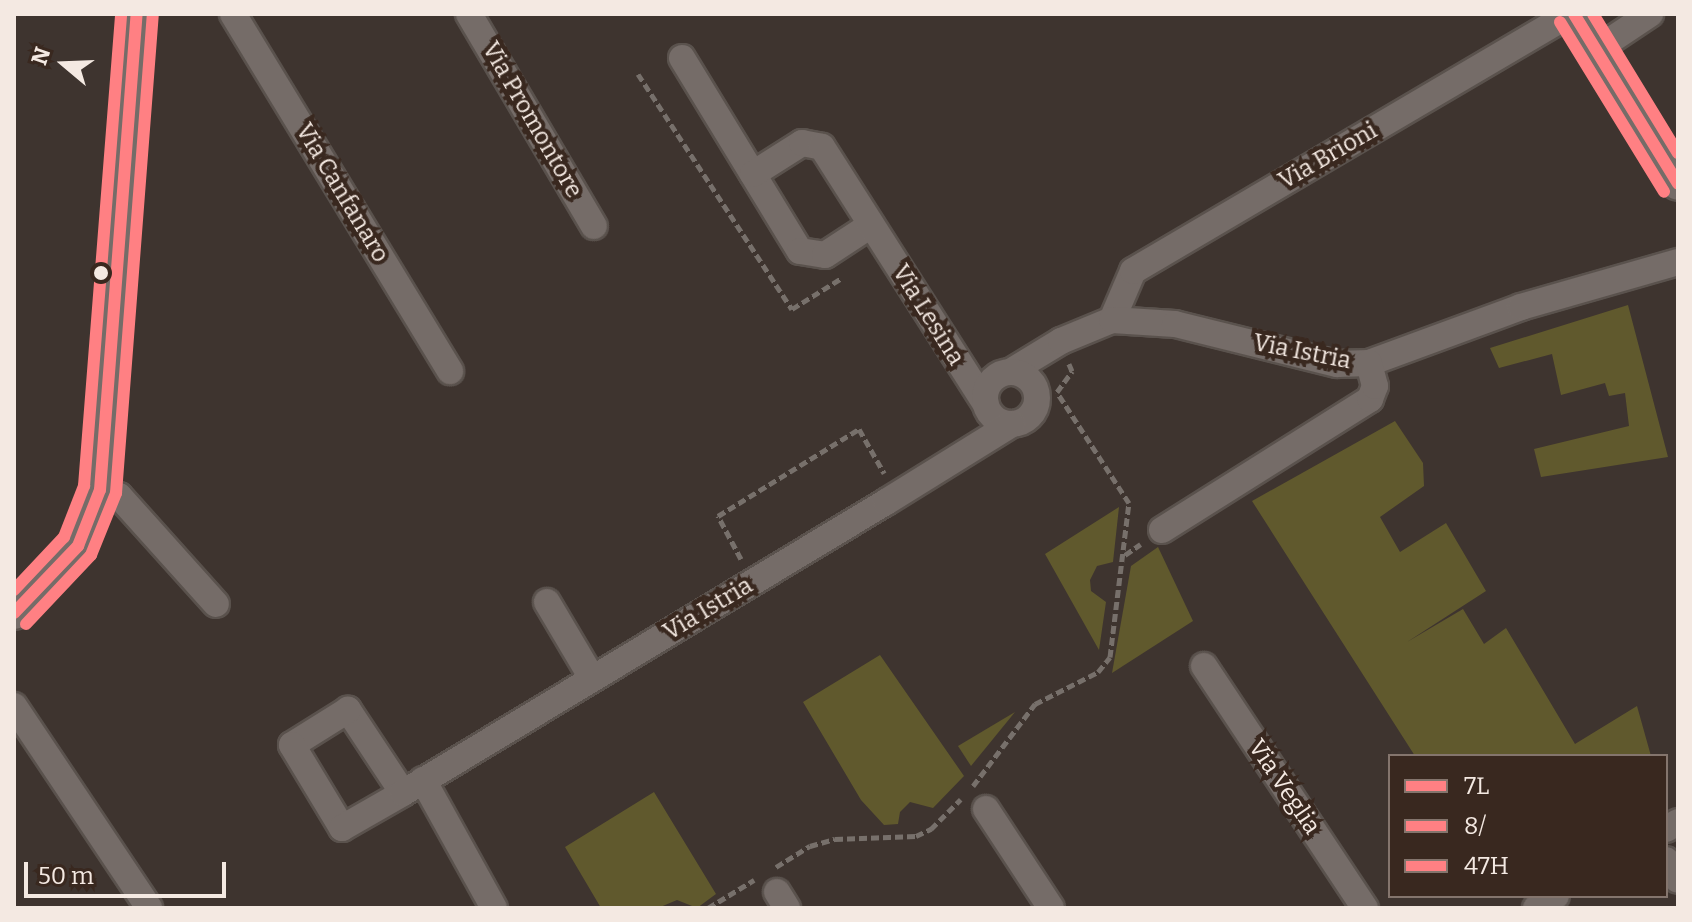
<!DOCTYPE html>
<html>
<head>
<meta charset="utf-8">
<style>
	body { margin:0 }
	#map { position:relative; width:1692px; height:922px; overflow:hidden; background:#3e342f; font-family:Bitter,serif }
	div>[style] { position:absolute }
	.green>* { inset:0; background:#60592d }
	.path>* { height:5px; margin-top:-2.5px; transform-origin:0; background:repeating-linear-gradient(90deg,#77706b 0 8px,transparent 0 12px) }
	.roads { filter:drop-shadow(2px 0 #5a524d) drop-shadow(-2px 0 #5a524d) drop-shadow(0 2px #5a524d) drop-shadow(0 -2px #5a524d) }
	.minor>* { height:26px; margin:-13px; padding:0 13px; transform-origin:13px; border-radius:13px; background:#756c68 }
	.minor>.ring { margin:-13px; padding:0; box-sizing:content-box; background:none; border:26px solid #756c68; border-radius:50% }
	.tertiary>* { height:32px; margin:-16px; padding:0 16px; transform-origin:16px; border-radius:16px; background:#756c68 }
	.bus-1>* { height:12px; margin:-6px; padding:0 6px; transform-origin:6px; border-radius:6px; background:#ff8083 }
	.bus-2>* { height:12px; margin:-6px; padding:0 6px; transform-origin:6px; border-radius:6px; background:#ff8083 }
	.bus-3>* { height:12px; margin:-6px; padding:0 6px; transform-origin:6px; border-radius:6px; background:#ff8083 }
	.dots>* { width:22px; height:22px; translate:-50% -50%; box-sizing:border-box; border:4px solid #39281f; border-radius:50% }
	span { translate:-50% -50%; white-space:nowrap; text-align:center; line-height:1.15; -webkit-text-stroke:8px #39281f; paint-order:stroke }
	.street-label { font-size:24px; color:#f4e9e2 }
	.frame { position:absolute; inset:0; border:16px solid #f4e9e2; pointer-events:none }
	.legend { position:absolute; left:1388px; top:754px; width:280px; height:144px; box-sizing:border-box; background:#39281f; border:2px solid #84756d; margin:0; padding:10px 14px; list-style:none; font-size:24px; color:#f4e9e2 }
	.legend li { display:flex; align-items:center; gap:16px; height:40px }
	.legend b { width:40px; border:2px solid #84756d }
	.north { position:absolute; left:24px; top:24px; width:80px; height:80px; -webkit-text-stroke:6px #39281f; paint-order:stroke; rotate:289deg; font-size:22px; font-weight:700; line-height:32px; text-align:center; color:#f4e9e2 }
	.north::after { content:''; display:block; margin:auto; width:28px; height:36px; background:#f4e9e2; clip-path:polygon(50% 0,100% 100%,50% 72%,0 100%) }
	.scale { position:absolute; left:24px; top:862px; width:202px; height:36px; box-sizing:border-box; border:4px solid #f4e9e2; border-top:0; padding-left:10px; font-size:24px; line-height:28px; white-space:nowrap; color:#f4e9e2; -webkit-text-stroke:6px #39281f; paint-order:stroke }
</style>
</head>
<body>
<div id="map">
	<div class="green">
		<div style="clip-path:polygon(1628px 305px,1668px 457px,1541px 477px,1534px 449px,1629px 426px,1625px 393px,1609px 396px,1605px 383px,1561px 395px,1552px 354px,1499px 368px,1490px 348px)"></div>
		<div style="clip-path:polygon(1395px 421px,1423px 463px,1424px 486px,1380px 517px,1400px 552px,1446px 523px,1486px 591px,1407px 642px,1463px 609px,1484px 644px,1506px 628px,1575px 744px,1637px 706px,1651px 756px,1415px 756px,1252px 501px)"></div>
		<div style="clip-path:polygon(1119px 507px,1113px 562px,1097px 566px,1090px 580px,1091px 591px,1106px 602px,1099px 650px,1045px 554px)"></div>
		<div style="clip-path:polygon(1158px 547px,1193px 621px,1112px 673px,1131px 566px)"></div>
		<div style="clip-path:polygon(880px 655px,964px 776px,933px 808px,910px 802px,900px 812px,898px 824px,884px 825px,861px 800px,803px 702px)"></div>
		<div style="clip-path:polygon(1015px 712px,971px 766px,958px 746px)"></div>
		<div style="clip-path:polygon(654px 792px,716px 894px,697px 908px,677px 900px,658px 908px,601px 908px,565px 847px)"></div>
	</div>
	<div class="path">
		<div style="left:638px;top:74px;width:281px;rotate:56.8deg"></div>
		<div style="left:792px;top:309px;width:57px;rotate:-32deg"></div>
		<div style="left:1125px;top:555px;width:19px;rotate:-35deg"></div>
		<div style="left:741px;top:559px;width:49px;rotate:-118.1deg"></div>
		<div style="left:718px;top:516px;width:166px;rotate:-31.7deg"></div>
		<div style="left:859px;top:429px;width:51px;rotate:60.4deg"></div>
		<div style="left:973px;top:786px;width:103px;rotate:-52.9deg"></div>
		<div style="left:1035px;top:704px;width:71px;rotate:-26.9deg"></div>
		<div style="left:1098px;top:672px;width:19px;rotate:-51deg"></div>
		<div style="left:1110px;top:657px;width:155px;rotate:-83deg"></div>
		<div style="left:1129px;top:503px;width:132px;rotate:-123deg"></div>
		<div style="left:1057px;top:392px;width:26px;rotate:-54deg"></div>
		<div style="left:1072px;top:371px;width:8px;rotate:-113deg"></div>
		<div style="left:776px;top:867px;width:40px;rotate:-32deg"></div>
		<div style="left:810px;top:846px;width:26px;rotate:-16deg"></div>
		<div style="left:835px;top:839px;width:81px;rotate:-2.1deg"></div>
		<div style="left:916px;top:836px;width:17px;rotate:-25deg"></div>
		<div style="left:931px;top:829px;width:42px;rotate:-45deg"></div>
		<div style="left:708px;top:908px;width:54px;rotate:-31.3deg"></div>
	</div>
	<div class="roads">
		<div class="minor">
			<div style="left:233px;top:14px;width:418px;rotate:58.7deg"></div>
			<div style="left:469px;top:14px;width:246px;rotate:59.5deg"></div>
			<div style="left:1596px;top:50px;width:65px;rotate:-33.7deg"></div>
			<div style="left:682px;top:58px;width:226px;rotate:58.6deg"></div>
			<div style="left:800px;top:251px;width:25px;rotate:9deg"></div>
			<div style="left:825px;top:255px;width:55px;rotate:-33.1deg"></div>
			<div style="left:753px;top:174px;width:58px;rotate:-32.3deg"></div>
			<div style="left:802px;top:143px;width:20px;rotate:11deg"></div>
			<div style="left:822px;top:147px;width:305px;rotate:57.5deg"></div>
			<div style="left:1112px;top:320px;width:53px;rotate:-66.8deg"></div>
			<div style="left:1133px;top:271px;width:507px;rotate:-30.46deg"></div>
			<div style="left:1010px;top:372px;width:60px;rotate:-31.3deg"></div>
			<div style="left:1061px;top:341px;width:55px;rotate:-22.4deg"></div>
			<div style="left:1112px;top:320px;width:63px;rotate:3.6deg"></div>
			<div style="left:1175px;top:324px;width:167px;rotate:13.9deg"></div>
			<div style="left:1337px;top:364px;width:32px;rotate:-2deg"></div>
			<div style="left:1369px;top:363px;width:162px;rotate:-20.2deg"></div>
			<div style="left:1521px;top:307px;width:163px;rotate:-16deg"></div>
			<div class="ring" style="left:985px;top:372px;width:26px;height:26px"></div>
			<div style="left:100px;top:490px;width:20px;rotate:18deg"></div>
			<div style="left:119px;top:496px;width:145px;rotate:48.1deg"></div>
			<div style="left:1162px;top:530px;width:246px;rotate:-32.2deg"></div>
			<div style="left:1370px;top:399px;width:14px;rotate:-69deg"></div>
			<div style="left:1375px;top:386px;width:24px;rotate:-105deg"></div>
			<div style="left:547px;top:602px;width:88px;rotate:59.4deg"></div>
			<div style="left:1204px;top:666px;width:291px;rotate:56.4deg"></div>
			<div style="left:14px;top:706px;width:243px;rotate:56.2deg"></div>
			<div style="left:423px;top:780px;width:146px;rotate:61deg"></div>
			<div style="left:403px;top:793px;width:100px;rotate:-123.5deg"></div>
			<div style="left:348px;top:710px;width:66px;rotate:148deg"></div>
			<div style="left:292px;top:745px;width:97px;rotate:58.9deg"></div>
			<div style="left:342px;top:828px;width:70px;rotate:-29.8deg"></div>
			<div style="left:403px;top:793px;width:564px;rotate:-31.07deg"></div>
			<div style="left:886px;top:502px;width:148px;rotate:-31.8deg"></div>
			<div style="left:986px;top:809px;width:118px;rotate:56.7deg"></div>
			<div style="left:1666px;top:829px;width:14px;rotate:-30deg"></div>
			<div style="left:1666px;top:860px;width:23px;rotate:59deg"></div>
			<div style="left:777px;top:892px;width:19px;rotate:58deg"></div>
			<div style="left:1536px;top:908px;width:23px;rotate:-31deg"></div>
		</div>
		<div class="tertiary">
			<div style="left:1574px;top:14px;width:199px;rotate:58.5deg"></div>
			<div style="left:14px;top:613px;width:93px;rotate:-46.3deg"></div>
			<div style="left:78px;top:546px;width:60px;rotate:-68.6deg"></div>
			<div style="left:100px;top:490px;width:477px;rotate:-85.6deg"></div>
		</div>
	</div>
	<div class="bus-1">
		<div style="left:1574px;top:14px;width:199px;rotate:58.5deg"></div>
		<div style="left:14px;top:613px;width:93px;rotate:-46.3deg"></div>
		<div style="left:78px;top:546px;width:60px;rotate:-68.6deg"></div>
		<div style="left:100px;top:490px;width:477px;rotate:-85.6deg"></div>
	</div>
	<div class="bus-2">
		<div style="left:1560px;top:22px;width:199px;rotate:58.5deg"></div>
		<div style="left:26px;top:624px;width:95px;rotate:-46.7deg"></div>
		<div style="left:91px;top:555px;width:67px;rotate:-68deg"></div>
		<div style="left:116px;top:493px;width:479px;rotate:-85.6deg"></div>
	</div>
	<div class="bus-3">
		<div style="left:1593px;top:14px;width:163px;rotate:58.6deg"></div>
		<div style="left:14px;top:590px;width:73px;rotate:-46.7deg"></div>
		<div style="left:64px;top:537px;width:55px;rotate:-68.6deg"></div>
		<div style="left:84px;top:486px;width:473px;rotate:-85.5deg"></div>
	</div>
	<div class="dots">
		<div style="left:101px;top:273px;background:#f4e9e2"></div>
	</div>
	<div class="street-label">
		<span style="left:532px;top:120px;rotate:60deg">Via Promontore</span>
		<span style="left:1328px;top:156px;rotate:-30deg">Via Brioni</span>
		<span style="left:342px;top:193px;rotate:59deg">Via Canfanaro</span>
		<span style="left:928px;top:315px;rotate:58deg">Via Lesina</span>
		<span style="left:1302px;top:352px;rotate:11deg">Via Istria</span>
		<span style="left:708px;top:609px;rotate:-31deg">Via Istria</span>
		<span style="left:1284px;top:787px;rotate:56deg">Via Veglia</span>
	</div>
	<div class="frame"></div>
	<ul class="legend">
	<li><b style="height:10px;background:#ff8083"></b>7L</li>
	<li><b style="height:10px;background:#ff8083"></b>8/</li>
	<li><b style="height:10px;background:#ff8083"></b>47H</li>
	</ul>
	<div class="north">N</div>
	<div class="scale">50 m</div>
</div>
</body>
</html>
